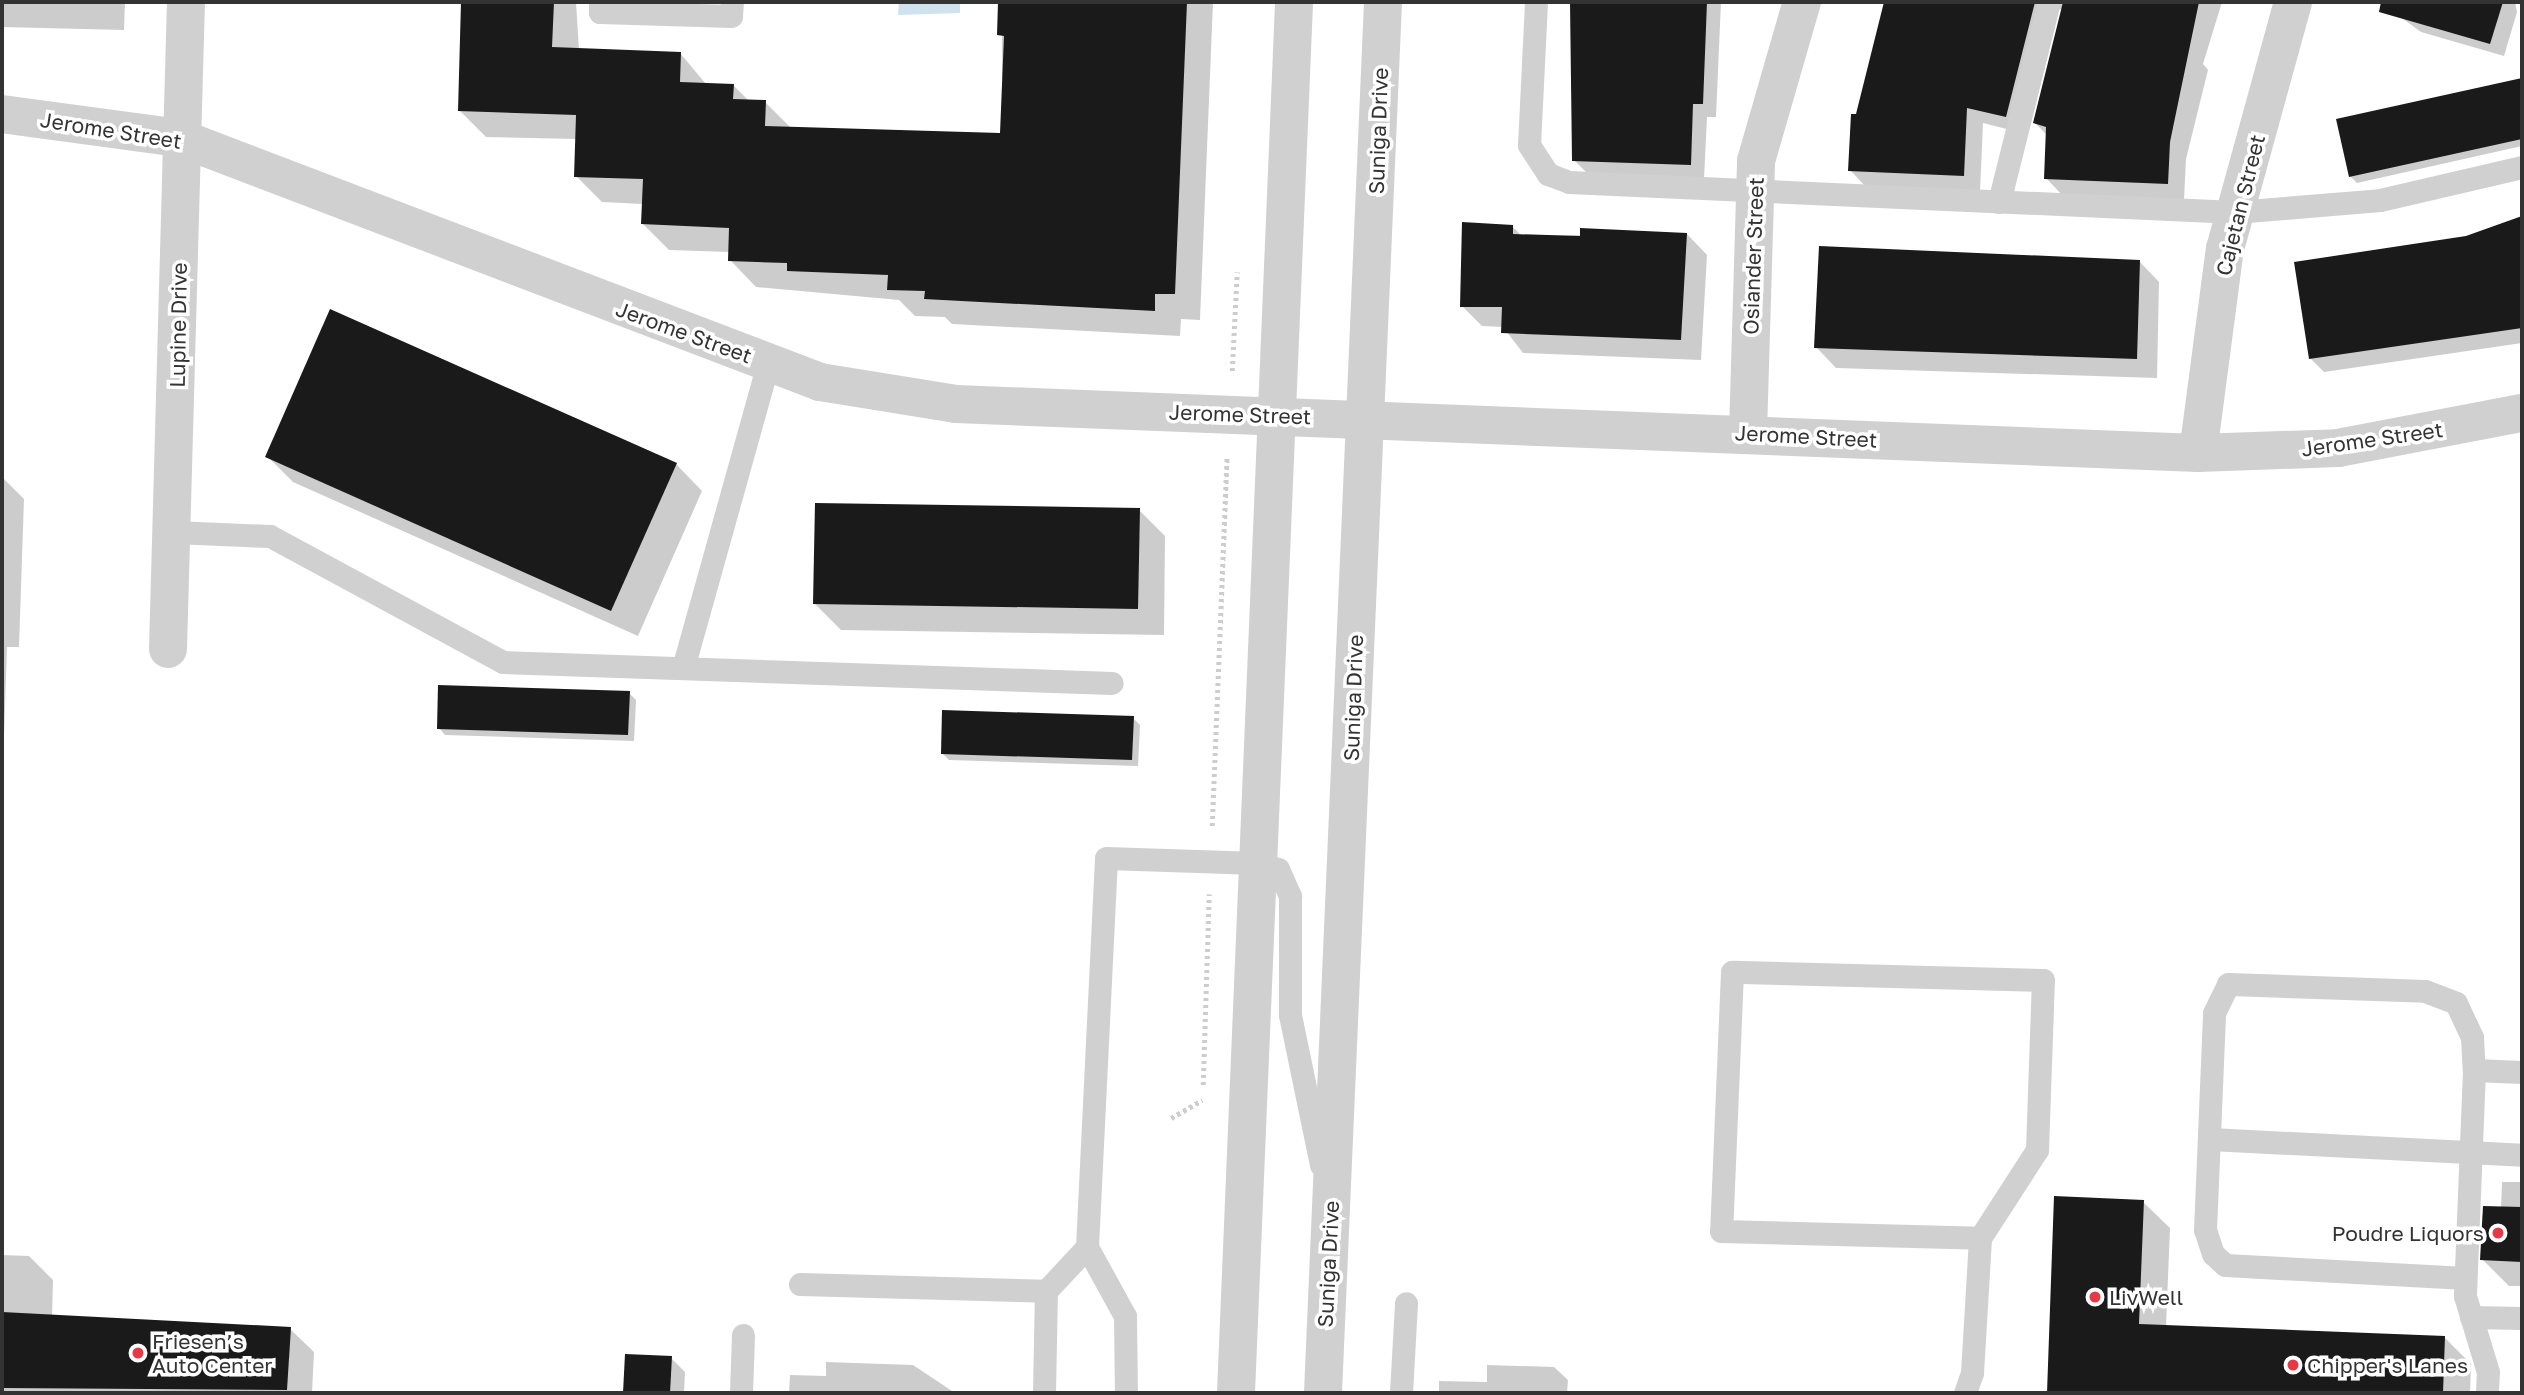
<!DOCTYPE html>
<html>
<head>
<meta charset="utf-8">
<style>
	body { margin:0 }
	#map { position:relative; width:2524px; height:1395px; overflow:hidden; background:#fff; font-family:"Golos Text",sans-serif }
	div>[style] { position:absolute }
	.water>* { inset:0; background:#cfe2ee }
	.shadow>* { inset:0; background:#0003 }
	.building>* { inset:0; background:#1a1a1a }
	.path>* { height:4.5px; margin-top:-2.25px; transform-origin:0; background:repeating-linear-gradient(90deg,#cdcdcd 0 3.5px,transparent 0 7px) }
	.lane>* { height:23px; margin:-11.5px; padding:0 11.5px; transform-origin:11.5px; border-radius:11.5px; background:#d0d0d0 }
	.street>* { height:38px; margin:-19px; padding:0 19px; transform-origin:19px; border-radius:19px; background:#d0d0d0 }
	.dots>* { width:19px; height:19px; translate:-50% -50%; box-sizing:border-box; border:4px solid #fff; border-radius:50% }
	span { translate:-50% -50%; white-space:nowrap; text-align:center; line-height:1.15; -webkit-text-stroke:7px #fff; paint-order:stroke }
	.street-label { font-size:21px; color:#333 }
	.poi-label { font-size:21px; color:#333 }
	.right { translate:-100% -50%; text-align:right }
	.left { translate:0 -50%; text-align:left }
	.frame { position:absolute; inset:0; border:4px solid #333; pointer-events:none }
</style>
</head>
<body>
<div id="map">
	<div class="water">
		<div style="clip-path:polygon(899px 2px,960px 2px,960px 13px,898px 15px)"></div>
	</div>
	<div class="shadow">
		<div style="clip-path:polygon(2px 2px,125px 2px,124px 30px,2px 27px)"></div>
		<div style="clip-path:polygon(463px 2px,576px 2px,579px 50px,680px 53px,706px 84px,733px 85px,749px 101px,765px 102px,791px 128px,1002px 135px,1002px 2px,1213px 2px,1200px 320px,1181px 319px,1180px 336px,952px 324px,945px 317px,915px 316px,899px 300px,756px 287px,730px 260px,730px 252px,669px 250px,643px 224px,643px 204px,602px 202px,576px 176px,577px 139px,486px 137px,459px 110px)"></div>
		<div style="clip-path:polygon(1574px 2px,1721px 2px,1716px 117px,1707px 117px,1704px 179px,1588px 174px,1574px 160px)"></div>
		<div style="clip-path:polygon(1887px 2px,2222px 2px,2203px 64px,2208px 70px,2186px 159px,2184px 200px,2062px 195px,2046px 178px,2047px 135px,2035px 123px,2064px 7px,2052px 15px,2022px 133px,1983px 123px,1980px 192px,1866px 187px,1850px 170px)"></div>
		<div style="clip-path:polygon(2380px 2px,2515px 2px,2517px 12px,2504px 56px,2421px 32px)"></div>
		<div style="clip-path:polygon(2522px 82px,2522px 146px,2357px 183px,2350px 176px)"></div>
		<div style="clip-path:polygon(2522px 218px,2522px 343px,2324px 372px,2310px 358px,2467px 238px)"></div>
		<div style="clip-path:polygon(1512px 226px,1522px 236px,1687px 234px,1707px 255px,1701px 360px,1523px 353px,1503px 327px,1482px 326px,1462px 306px)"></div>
		<div style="clip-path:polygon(2139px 261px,2159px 282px,2157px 378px,1836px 368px,1816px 347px)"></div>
		<div style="clip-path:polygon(267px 456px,676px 464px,702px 491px,638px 636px,293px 482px)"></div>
		<div style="clip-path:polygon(2px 477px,24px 499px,19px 647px,7px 647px,3px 766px)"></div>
		<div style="clip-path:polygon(1139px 510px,1165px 536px,1164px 635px,841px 630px,815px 604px)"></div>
		<div style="clip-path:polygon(629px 693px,636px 700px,634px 741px,445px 735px,439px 728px)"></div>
		<div style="clip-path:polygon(1133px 718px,1140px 725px,1138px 766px,949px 760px,942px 753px)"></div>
		<div style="clip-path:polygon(2502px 1182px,2522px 1182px,2522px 1286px,2509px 1286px,2482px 1259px,2501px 1208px)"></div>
		<div style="clip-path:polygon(2056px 1198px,2143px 1202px,2170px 1228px,2166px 1327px,2445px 1338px,2471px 1364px,2470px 1393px,2049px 1393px)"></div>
		<div style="clip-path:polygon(2px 1255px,29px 1256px,53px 1280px,52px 1316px,290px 1329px,314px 1352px,312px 1393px,2px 1393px)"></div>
		<div style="clip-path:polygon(626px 1356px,671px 1358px,685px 1372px,684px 1393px,625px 1393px)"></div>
		<div style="clip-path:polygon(826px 1362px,913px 1365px,955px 1393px,789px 1393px,790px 1375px,826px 1376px)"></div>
		<div style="clip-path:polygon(1487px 1365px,1554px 1367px,1568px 1380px,1567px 1393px,1439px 1393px,1439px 1381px,1487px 1382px)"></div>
	</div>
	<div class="building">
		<div style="clip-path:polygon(461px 2px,554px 2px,552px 47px,681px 52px,680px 82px,734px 84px,733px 99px,766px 100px,765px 126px,1000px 133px,1004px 36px,997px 35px,998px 2px,1187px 2px,1175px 294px,1155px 294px,1155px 311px,924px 299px,925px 291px,887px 290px,888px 275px,787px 271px,787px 263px,728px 261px,729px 228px,641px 224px,643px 179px,574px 177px,576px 115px,458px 111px)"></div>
		<div style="clip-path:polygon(1570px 2px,1707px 2px,1703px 104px,1693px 104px,1691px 165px,1572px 161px)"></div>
		<div style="clip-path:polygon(1884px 2px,2035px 2px,2006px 117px,1967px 108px,1964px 176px,1848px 171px,1851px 114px,1856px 114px)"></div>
		<div style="clip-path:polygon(2063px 2px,2199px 2px,2170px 142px,2168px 184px,2044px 179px,2046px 127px,2033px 123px)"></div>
		<div style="clip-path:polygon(2381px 2px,2503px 2px,2490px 44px,2379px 12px)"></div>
		<div style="clip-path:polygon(2522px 78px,2522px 139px,2349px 177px,2336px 119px)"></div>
		<div style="clip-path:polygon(2522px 216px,2522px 328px,2309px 359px,2294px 262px,2466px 236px)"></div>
		<div style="clip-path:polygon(1462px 222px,1513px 225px,1513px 234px,1580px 236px,1580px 228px,1687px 233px,1681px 340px,1501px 333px,1502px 307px,1460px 307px)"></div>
		<div style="clip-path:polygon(1819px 246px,2140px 260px,2137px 359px,1814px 348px)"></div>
		<div style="clip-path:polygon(330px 309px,677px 463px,611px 611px,265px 457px)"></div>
		<div style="clip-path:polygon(815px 503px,1140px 508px,1138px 609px,813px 604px)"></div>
		<div style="clip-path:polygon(438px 685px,630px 691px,628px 735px,437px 729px)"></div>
		<div style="clip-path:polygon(942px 710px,1134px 716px,1132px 760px,941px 754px)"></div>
		<div style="clip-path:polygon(2054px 1196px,2144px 1200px,2139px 1324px,2445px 1336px,2443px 1393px,2047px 1393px)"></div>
		<div style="clip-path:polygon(2483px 1206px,2522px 1207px,2522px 1262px,2480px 1260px)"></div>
		<div style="clip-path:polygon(2px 1312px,291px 1327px,287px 1390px,2px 1388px)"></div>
		<div style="clip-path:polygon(625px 1354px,672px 1356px,670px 1393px,623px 1393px)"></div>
	</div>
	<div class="path">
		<div style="left:1232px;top:371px;width:99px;rotate:-87.1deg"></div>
		<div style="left:1212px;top:826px;width:369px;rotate:-87.7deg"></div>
		<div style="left:1203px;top:1085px;width:191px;rotate:-88.2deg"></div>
		<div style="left:1171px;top:1118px;width:36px;rotate:-30deg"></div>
	</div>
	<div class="lane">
		<div style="left:600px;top:2px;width:10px;rotate:90deg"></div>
		<div style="left:600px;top:12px;width:131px;rotate:1.7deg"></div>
		<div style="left:731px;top:16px;width:14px;rotate:-86deg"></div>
		<div style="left:1536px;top:2px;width:143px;rotate:92.8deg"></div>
		<div style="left:1529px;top:145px;width:35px;rotate:57deg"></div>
		<div style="left:1548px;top:174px;width:22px;rotate:21deg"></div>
		<div style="left:1569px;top:182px;width:667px;rotate:2.58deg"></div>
		<div style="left:2235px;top:212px;width:145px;rotate:-4.7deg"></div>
		<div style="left:2380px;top:200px;width:146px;rotate:-13.1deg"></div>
		<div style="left:1999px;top:202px;width:206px;rotate:-76deg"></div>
		<div style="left:173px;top:532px;width:97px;rotate:2.4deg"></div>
		<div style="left:270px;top:536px;width:265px;rotate:28.4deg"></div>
		<div style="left:503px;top:662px;width:609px;rotate:1.97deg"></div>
		<div style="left:683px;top:668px;width:317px;rotate:-74.4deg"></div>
		<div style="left:2474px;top:1070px;width:48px;rotate:2.4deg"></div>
		<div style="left:2210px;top:1139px;width:312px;rotate:2.9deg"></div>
		<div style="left:1087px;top:1247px;width:79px;rotate:61.2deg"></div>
		<div style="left:1125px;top:1316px;width:77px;rotate:89.3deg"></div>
		<div style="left:2465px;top:1278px;width:240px;rotate:-176.9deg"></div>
		<div style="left:2225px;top:1265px;width:16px;rotate:-137deg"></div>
		<div style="left:2213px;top:1254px;width:25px;rotate:-108deg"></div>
		<div style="left:2205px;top:1230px;width:217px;rotate:-87.6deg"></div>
		<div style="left:2214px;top:1013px;width:32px;rotate:-64deg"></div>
		<div style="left:2228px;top:984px;width:197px;rotate:2deg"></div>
		<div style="left:2425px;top:991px;width:33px;rotate:21deg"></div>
		<div style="left:2456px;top:1003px;width:38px;rotate:65deg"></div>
		<div style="left:2472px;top:1037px;width:33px;rotate:87deg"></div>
		<div style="left:2474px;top:1070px;width:226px;rotate:92.3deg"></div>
		<div style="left:2465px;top:1296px;width:79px;rotate:73.2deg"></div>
		<div style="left:2488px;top:1372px;width:21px;rotate:93deg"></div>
		<div style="left:800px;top:1284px;width:246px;rotate:1.6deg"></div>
		<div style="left:2471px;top:1317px;width:51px;rotate:1.1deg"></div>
		<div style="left:741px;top:1393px;width:58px;rotate:-88deg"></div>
		<div style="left:1044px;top:1393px;width:102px;rotate:-88.9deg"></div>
		<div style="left:1046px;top:1291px;width:60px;rotate:-47deg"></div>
		<div style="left:1087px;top:1247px;width:389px;rotate:-87.2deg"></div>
		<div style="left:1106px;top:858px;width:152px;rotate:1.9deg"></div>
		<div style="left:1258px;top:863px;width:21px;rotate:17deg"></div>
		<div style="left:1278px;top:869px;width:30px;rotate:66deg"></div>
		<div style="left:1290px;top:896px;width:119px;rotate:90deg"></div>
		<div style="left:1290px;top:1015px;width:153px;rotate:78.3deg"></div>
		<div style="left:1401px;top:1393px;width:90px;rotate:-86.8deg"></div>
		<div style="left:1965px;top:1393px;width:21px;rotate:-71deg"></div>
		<div style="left:1972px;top:1373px;width:135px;rotate:-86.6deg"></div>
		<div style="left:1980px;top:1238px;width:105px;rotate:-57.1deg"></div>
		<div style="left:2037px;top:1150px;width:170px;rotate:-88deg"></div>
		<div style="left:2043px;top:980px;width:311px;rotate:-178.5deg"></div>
		<div style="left:1732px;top:972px;width:259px;rotate:92.4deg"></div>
		<div style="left:1721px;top:1231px;width:259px;rotate:1.5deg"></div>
	</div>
	<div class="street">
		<div style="left:2px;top:114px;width:180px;rotate:7.7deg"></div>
		<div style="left:180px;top:138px;width:685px;rotate:20.87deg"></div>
		<div style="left:820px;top:382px;width:138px;rotate:9.2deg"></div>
		<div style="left:956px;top:404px;width:1243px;rotate:2.26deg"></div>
		<div style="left:2198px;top:453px;width:140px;rotate:-2deg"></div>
		<div style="left:2338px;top:448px;width:187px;rotate:-10.8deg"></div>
		<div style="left:1748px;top:433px;width:272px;rotate:-88.3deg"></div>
		<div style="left:1756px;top:161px;width:166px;rotate:-73.9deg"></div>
		<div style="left:2198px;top:453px;width:206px;rotate:-82.5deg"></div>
		<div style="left:2225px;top:249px;width:256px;rotate:-74.6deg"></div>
		<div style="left:168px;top:649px;width:647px;rotate:-88.41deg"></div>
		<div style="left:1236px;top:1393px;width:1392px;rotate:-87.61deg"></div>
		<div style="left:1323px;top:1393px;width:1392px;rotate:-87.53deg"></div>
	</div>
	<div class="dots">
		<div style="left:2498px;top:1233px;background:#e63946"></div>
		<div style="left:2095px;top:1297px;background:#e63946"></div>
		<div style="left:138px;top:1353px;background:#e63946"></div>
		<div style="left:2293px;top:1365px;background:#e63946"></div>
	</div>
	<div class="street-label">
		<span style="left:111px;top:130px;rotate:9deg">Jerome Street</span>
		<span style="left:1378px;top:131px;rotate:-88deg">Suniga Drive</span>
		<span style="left:2240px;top:205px;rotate:-76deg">Cajetan Street</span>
		<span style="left:1753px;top:256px;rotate:-88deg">Osiander Street</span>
		<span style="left:178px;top:325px;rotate:-89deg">Lupine Drive</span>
		<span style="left:684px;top:332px;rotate:20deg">Jerome Street</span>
		<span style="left:1240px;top:414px;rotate:2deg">Jerome Street</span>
		<span style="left:1806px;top:436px;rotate:3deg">Jerome Street</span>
		<span style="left:2372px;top:439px;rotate:-8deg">Jerome Street</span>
		<span style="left:1353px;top:698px;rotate:-88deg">Suniga Drive</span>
		<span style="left:1328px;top:1264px;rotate:-87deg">Suniga Drive</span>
	</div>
	<div class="poi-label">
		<span class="right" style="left:2484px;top:1233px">Poudre Liquors</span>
		<span class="left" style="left:2109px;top:1297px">LivWell</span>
		<span class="left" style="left:152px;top:1353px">Friesen’s<br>Auto Center</span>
		<span class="left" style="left:2307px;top:1365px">Chipper's Lanes</span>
	</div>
	<div class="frame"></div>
</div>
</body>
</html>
